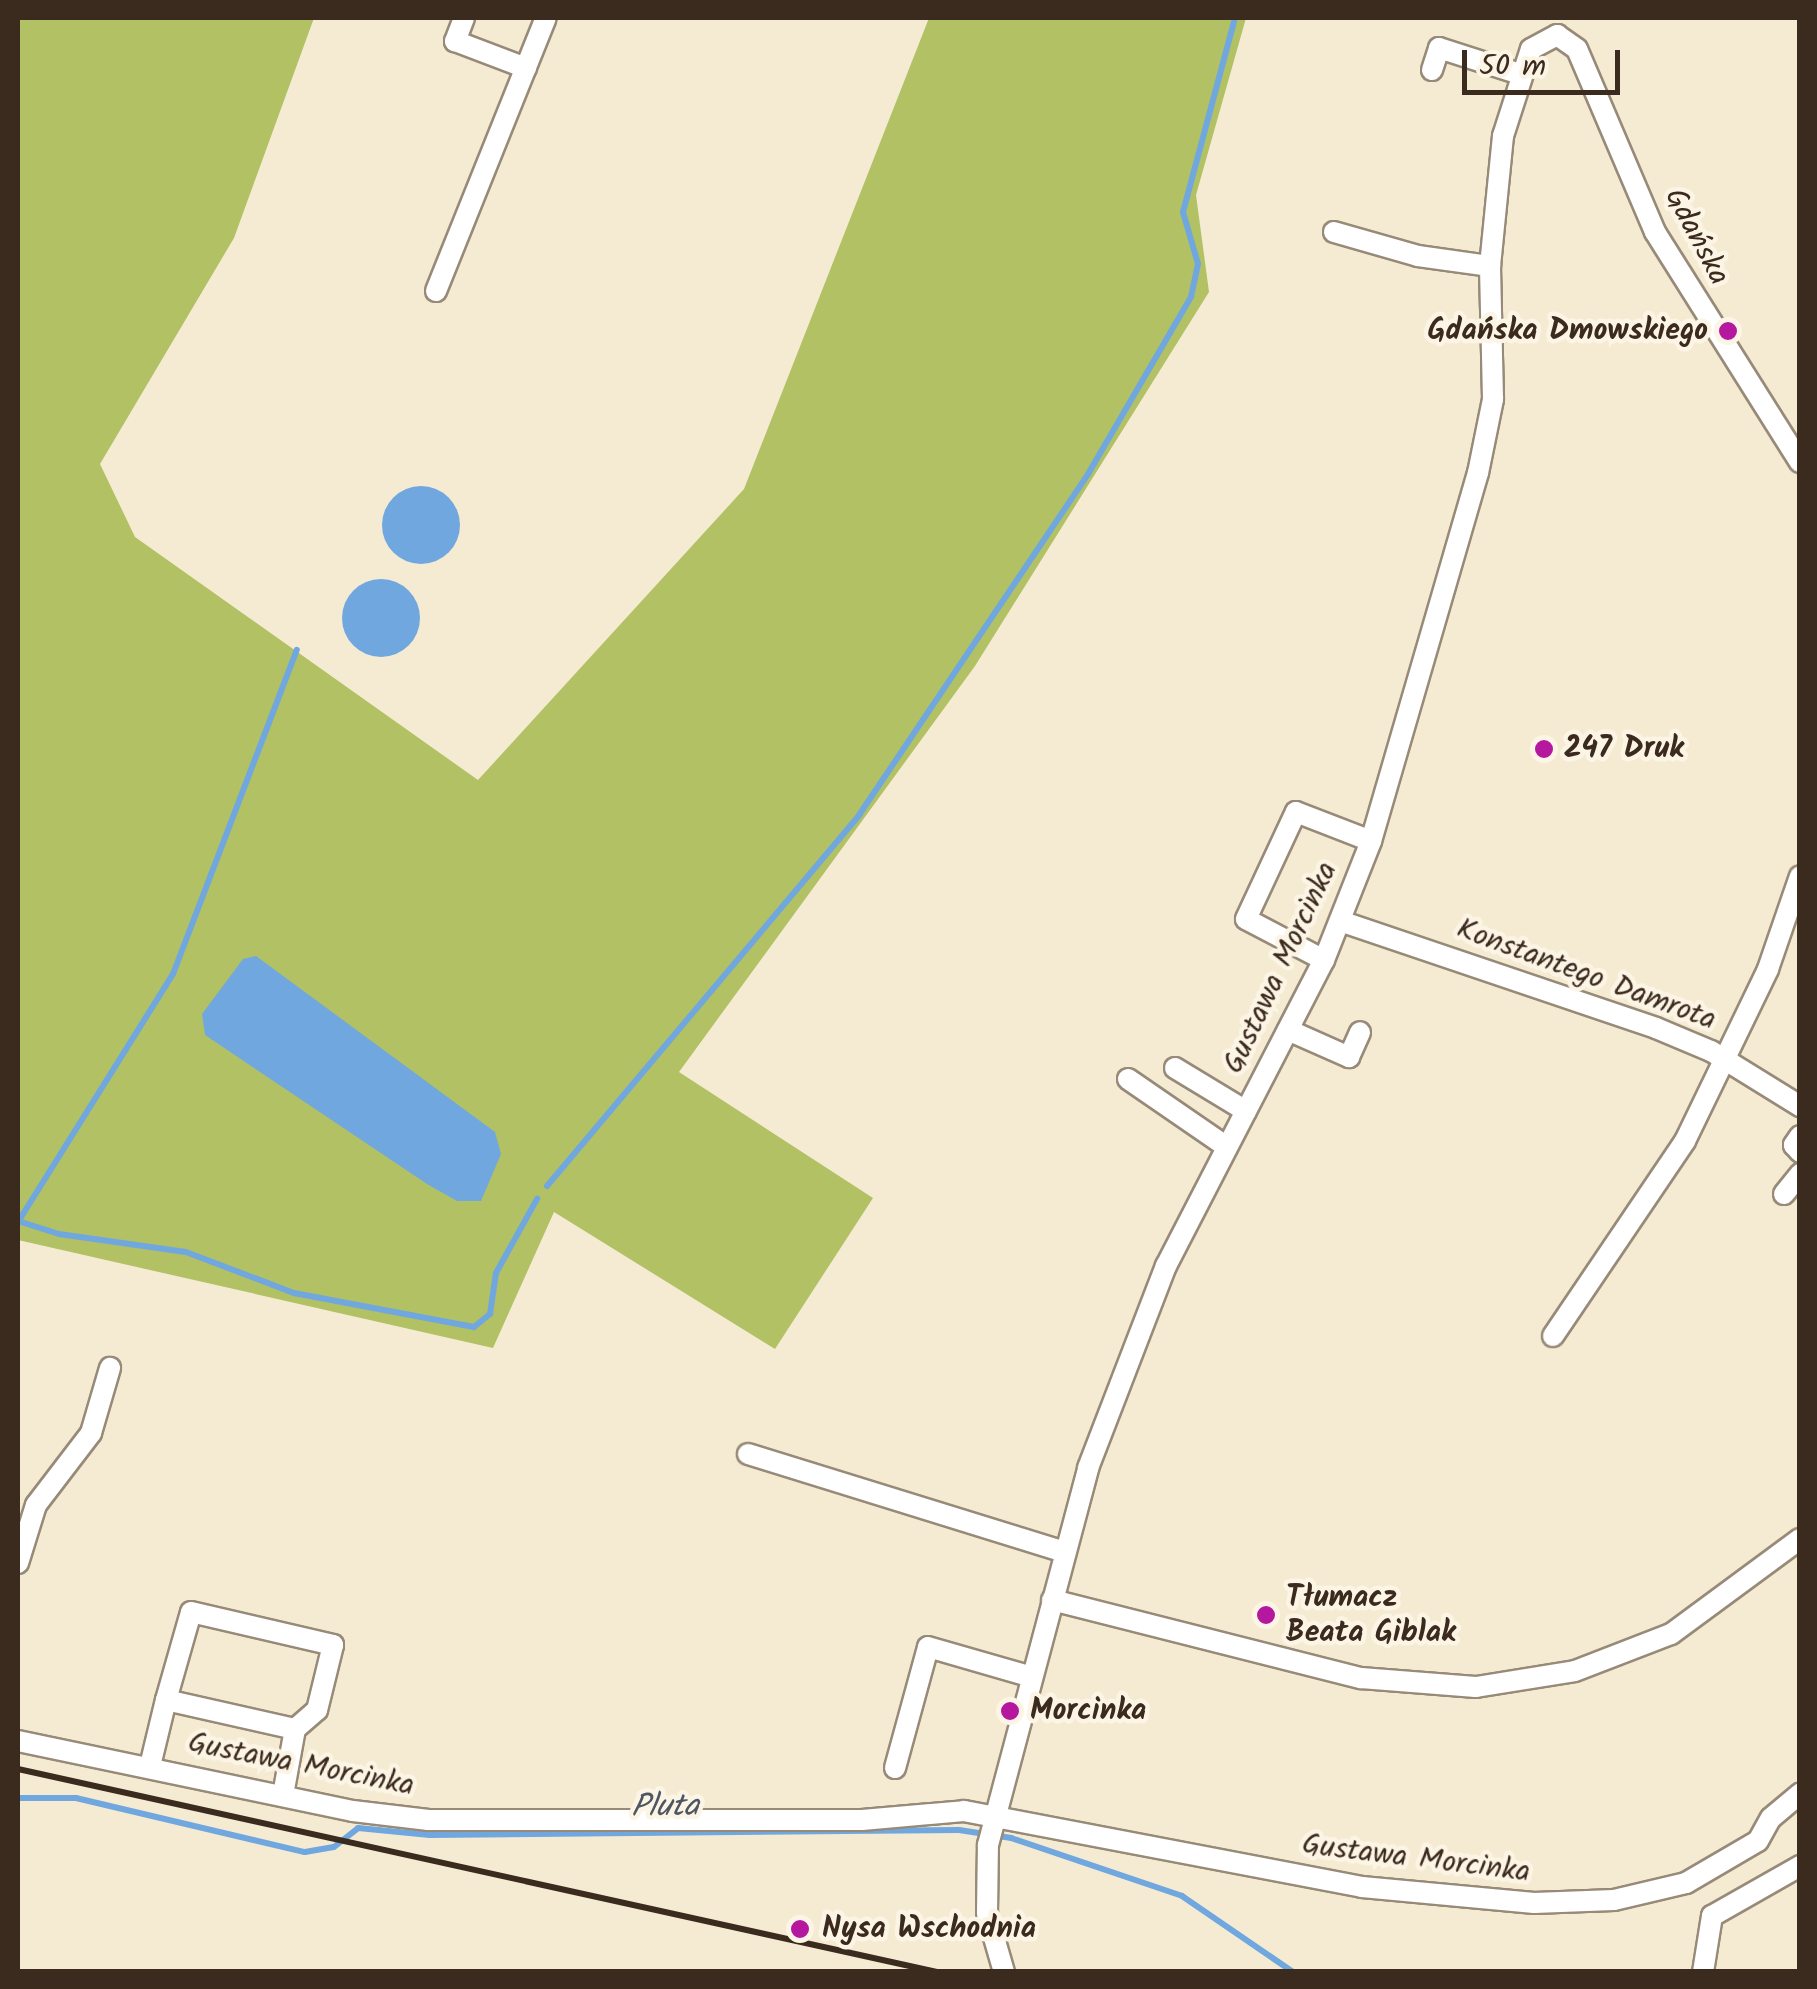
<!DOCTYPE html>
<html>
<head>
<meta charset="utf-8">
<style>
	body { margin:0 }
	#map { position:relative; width:1817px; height:1989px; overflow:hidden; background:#f5ebd2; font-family:Kalam,sans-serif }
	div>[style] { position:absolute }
	.green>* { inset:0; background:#b1c164 }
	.water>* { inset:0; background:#71a7df }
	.round { border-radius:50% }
	.stream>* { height:6px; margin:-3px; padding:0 3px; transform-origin:3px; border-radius:3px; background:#71a7df }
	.roads { filter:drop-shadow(2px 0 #988a78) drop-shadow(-2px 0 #988a78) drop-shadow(0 2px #988a78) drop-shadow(0 -2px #988a78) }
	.minor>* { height:20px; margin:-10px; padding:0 10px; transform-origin:10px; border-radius:10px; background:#fff }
	.rail>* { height:6px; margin:-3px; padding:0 3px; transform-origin:3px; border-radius:3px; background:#3b2a1e }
	.dots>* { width:28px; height:28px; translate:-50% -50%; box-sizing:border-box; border:5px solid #fcf5e5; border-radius:50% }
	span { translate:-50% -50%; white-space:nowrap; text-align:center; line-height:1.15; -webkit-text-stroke:9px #fcf5e5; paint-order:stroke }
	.street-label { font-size:30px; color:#3b2a1e }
	.poi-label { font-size:30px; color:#3b2a1e; font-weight:700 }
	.right { translate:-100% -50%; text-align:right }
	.left { translate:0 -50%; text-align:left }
	.water-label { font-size:32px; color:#4e5662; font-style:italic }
	.frame { position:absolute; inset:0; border:20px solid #3b2a1e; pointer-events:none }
	.scale { position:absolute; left:1462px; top:50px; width:158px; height:45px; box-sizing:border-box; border:5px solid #3b2a1e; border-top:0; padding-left:12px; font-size:30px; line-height:35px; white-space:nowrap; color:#3b2a1e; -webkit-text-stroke:8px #fcf5e5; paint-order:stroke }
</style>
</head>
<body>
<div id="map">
	<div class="green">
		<div style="clip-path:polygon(18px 18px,314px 18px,234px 238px,100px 464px,135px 537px,478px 780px,744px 489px,929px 18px,1246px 18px,1196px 195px,1209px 292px,975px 666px,679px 1072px,873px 1198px,775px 1349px,554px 1212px,493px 1348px,18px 1240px)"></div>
	</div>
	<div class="water">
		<div class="round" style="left:382px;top:486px;width:78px;height:78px"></div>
		<div class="round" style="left:342px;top:579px;width:78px;height:78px"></div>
		<div style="clip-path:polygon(256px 956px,495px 1132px,501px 1154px,481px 1201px,457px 1201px,427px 1184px,205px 1035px,202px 1014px,243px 959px)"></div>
	</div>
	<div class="stream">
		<div style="left:547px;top:1186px;width:485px;rotate:-49.9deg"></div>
		<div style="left:859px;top:815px;width:411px;rotate:-56.1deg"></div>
		<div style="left:1088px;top:474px;width:205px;rotate:-59.8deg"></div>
		<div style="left:1191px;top:297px;width:34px;rotate:-78deg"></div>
		<div style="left:1198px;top:264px;width:54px;rotate:-106.1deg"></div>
		<div style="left:1183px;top:212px;width:201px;rotate:-75deg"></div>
		<div style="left:18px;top:1221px;width:43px;rotate:17.6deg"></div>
		<div style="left:59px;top:1234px;width:128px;rotate:8.1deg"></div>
		<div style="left:186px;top:1252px;width:116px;rotate:20.8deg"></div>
		<div style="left:294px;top:1293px;width:183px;rotate:10.7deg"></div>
		<div style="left:474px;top:1327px;width:21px;rotate:-39deg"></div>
		<div style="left:490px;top:1314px;width:41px;rotate:-81.7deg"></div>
		<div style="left:496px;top:1273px;width:85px;rotate:-61deg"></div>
		<div style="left:18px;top:1222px;width:292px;rotate:-58deg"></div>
		<div style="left:173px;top:974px;width:347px;rotate:-69.1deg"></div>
		<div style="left:18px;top:1798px;width:58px"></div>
		<div style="left:76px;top:1798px;width:235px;rotate:13.3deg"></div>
		<div style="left:305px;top:1852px;width:29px;rotate:-10deg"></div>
		<div style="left:334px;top:1847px;width:31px;rotate:-38deg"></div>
		<div style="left:358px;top:1828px;width:72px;rotate:5.6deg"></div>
		<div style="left:430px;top:1835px;width:529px;rotate:-0.54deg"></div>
		<div style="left:959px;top:1830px;width:53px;rotate:8.7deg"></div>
		<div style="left:1011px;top:1838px;width:181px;rotate:18.7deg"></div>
		<div style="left:1182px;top:1896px;width:135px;rotate:34.4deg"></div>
	</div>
	<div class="roads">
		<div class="minor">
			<div style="left:464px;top:18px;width:25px;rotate:111deg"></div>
			<div style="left:455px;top:41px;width:76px;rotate:20.8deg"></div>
			<div style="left:1557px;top:35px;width:24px;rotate:35deg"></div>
			<div style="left:1577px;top:49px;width:199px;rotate:66.9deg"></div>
			<div style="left:1655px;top:232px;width:272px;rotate:57.8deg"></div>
			<div style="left:1432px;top:70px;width:23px;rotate:-72deg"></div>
			<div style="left:1439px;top:48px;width:85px;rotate:17.8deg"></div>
			<div style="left:1334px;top:232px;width:87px;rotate:15.9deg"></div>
			<div style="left:1418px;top:256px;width:73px;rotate:7.9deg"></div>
			<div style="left:436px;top:291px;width:294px;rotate:-68.1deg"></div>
			<div style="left:1343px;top:922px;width:330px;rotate:18.7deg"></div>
			<div style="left:1656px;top:1028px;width:60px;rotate:22.7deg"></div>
			<div style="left:1711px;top:1051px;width:105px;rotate:31.7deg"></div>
			<div style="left:1324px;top:960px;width:88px;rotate:-152.3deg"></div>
			<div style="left:1246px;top:919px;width:118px;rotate:-65deg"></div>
			<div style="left:1296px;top:812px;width:80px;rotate:21.1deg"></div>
			<div style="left:1288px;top:1030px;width:67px;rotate:23.9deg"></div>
			<div style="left:1349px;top:1057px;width:27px;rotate:-66deg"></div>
			<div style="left:1175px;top:1068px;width:83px;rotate:31.2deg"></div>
			<div style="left:1128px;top:1079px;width:120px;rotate:34.5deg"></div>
			<div style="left:1800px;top:1136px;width:11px;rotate:124deg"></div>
			<div style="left:1794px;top:1145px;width:9px;rotate:49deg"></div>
			<div style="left:1784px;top:1194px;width:26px;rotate:-51deg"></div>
			<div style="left:1553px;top:1336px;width:235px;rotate:-55.9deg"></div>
			<div style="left:1685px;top:1141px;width:191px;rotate:-64.2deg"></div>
			<div style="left:1768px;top:969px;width:98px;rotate:-71deg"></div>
			<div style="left:748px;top:1454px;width:332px;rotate:17.2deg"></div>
			<div style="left:18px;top:1563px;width:61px;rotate:-72.8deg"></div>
			<div style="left:36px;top:1505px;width:91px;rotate:-52.6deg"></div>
			<div style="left:91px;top:1433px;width:68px;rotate:-73.7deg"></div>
			<div style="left:1052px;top:1600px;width:319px;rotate:14.2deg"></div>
			<div style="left:1361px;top:1678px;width:115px;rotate:4.5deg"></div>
			<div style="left:1476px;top:1687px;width:100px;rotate:-9.2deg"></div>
			<div style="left:1575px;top:1671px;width:103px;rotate:-21.1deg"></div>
			<div style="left:1671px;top:1634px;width:160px;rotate:-36.4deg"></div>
			<div style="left:166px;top:1700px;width:91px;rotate:-74.1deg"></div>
			<div style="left:191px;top:1612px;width:146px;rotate:13.1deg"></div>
			<div style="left:333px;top:1645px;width:67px;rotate:103.8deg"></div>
			<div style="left:317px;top:1710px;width:29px;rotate:139deg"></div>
			<div style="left:18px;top:1741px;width:342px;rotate:11.8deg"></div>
			<div style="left:353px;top:1811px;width:76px;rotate:6.8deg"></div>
			<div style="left:428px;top:1820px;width:434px"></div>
			<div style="left:862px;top:1820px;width:102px;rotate:-5deg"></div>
			<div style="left:964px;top:1811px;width:405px;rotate:10.8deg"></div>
			<div style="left:1362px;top:1887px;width:173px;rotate:5.3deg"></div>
			<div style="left:1534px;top:1903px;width:80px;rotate:-2.1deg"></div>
			<div style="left:1614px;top:1900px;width:74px;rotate:-13.3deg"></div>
			<div style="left:1686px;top:1883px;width:83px;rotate:-30.3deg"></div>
			<div style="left:1758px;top:1841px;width:26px;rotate:-61deg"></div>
			<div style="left:1771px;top:1818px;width:38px;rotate:-40deg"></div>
			<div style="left:150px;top:1766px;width:68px;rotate:-76.4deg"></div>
			<div style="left:166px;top:1700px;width:132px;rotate:12.7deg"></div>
			<div style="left:295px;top:1729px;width:67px;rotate:100.3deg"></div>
			<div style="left:895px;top:1768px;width:125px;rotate:-74.7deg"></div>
			<div style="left:928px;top:1647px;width:108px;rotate:16.1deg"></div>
			<div style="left:1004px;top:1972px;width:61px;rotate:-106.1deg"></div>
			<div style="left:987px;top:1913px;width:68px;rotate:-89.2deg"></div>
			<div style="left:988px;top:1845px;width:390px;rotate:-75.1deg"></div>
			<div style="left:1088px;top:1468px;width:217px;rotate:-68.9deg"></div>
			<div style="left:1166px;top:1266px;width:344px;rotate:-62.7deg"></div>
			<div style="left:1324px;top:960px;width:128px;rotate:-68.4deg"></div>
			<div style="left:1371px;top:841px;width:383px;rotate:-73.8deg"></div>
			<div style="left:1478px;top:473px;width:76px;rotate:-78.5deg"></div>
			<div style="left:1493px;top:399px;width:133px;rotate:-91.3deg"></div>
			<div style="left:1490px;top:266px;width:131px;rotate:-84.3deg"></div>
			<div style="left:1503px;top:136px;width:91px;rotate:-72.2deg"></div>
			<div style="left:1531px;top:49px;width:30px;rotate:-28deg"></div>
			<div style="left:1703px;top:1972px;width:57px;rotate:-80.9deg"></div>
			<div style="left:1712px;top:1916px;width:101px;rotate:-29.6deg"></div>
		</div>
	</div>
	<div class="rail">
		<div style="left:18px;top:1769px;width:941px;rotate:12.46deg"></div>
	</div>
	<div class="dots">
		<div style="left:1728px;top:331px;background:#b5179e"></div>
		<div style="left:1544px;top:749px;background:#b5179e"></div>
		<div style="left:1266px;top:1615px;background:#b5179e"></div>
		<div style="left:1010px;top:1711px;background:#b5179e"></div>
		<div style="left:800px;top:1929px;background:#b5179e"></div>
	</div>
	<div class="street-label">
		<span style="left:1696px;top:237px;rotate:62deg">Gdańska</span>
		<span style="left:1281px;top:968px;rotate:-65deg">Gustawa Morcinka</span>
		<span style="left:1586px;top:975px;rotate:20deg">Konstantego Damrota</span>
		<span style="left:301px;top:1765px;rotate:11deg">Gustawa Morcinka</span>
		<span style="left:1416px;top:1859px;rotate:7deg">Gustawa Morcinka</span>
	</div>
	<div class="poi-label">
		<span class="right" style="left:1708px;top:331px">Gdańska Dmowskiego</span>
		<span class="left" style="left:1564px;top:749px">247 Druk</span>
		<span class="left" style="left:1286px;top:1615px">Tłumacz<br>Beata Giblak</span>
		<span class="left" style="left:1030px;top:1711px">Morcinka</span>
		<span class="left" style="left:822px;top:1929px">Nysa Wschodnia</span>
	</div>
	<div class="water-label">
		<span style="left:665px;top:1808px;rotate:-1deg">Pluta</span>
	</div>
	<div class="frame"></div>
	<div class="scale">50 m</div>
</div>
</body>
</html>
